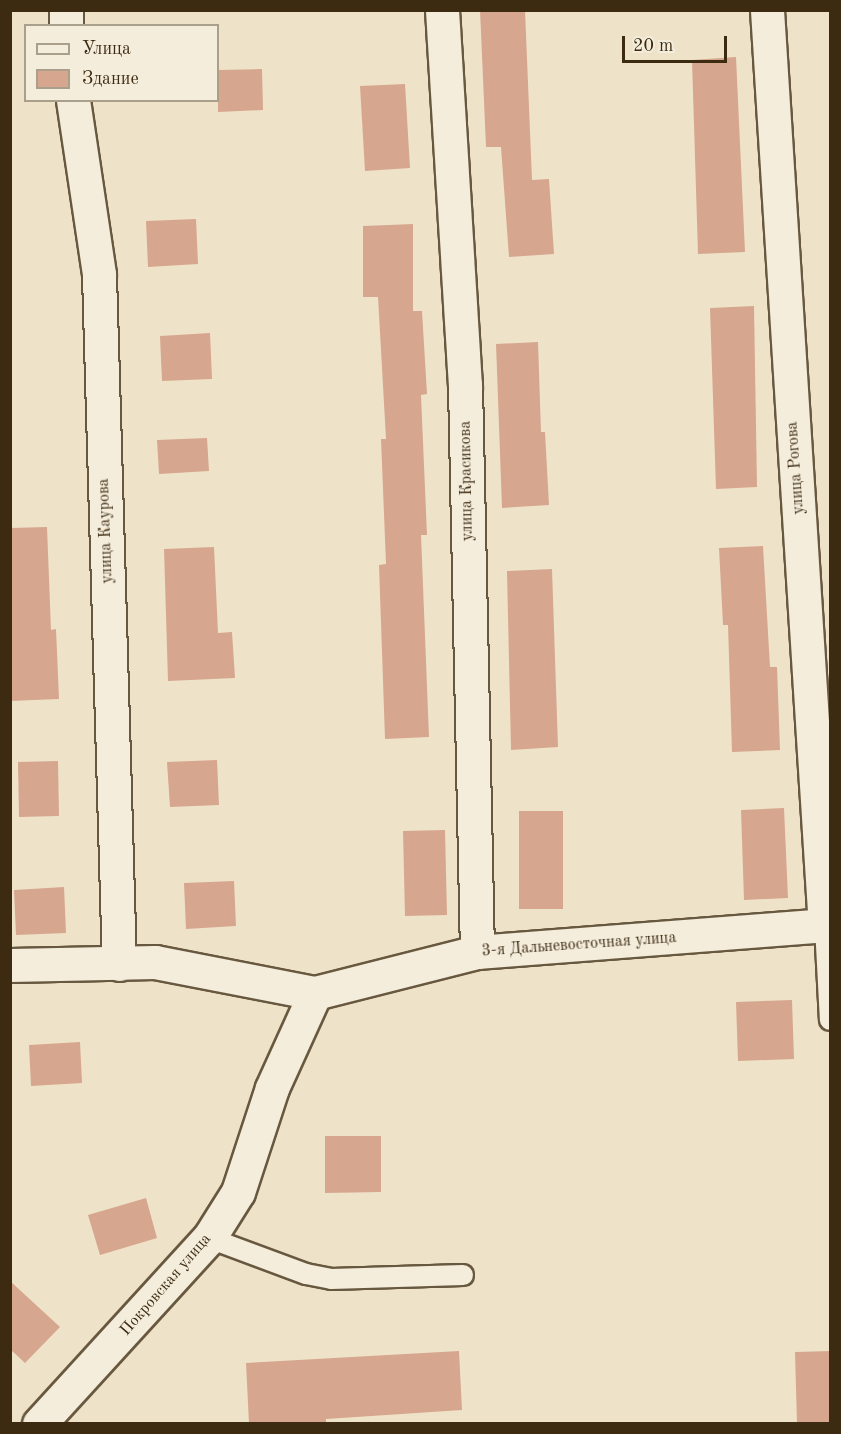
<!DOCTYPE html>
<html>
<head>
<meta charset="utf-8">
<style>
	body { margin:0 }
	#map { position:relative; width:841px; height:1434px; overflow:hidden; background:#eee3c9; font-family:"Old Standard TT",serif }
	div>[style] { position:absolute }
	.building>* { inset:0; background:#d7a68e }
	.roads { filter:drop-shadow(2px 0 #68583f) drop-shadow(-2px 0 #68583f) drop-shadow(0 2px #68583f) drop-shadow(0 -2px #68583f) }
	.service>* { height:20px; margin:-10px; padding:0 10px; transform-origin:10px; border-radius:10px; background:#f4eddc }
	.minor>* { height:33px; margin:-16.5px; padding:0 16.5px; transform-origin:16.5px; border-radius:16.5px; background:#f4eddc }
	span { translate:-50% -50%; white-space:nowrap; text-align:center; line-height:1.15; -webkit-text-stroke:4.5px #f4eddc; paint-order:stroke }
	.street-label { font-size:16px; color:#3c2a11 }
	.frame { position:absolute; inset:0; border:12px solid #3c2a11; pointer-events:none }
	.legend { position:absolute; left:24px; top:24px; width:195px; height:78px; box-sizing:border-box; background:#f4eddc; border:2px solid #aa9f8b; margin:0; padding:8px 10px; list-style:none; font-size:18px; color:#3c2a11 }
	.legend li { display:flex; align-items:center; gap:12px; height:30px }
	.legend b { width:30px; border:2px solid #aa9f8b }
	.scale { position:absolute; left:622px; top:36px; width:105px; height:27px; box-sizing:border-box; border:3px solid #3c2a11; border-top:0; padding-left:8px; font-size:18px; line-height:21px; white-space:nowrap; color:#3c2a11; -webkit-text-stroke:4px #f4eddc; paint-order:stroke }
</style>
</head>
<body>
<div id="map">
	<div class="building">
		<div style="clip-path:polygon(480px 10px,525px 10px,532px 180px,549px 179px,554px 254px,509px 257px,501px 147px,486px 147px)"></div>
		<div style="clip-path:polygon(736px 57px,745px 252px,698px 254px,692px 60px)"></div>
		<div style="clip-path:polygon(262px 69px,263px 110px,218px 112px,218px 70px)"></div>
		<div style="clip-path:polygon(405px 84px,410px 168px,365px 171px,360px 86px)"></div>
		<div style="clip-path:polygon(196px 219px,198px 264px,148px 267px,146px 221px)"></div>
		<div style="clip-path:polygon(413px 224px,413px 311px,422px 311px,427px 394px,421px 395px,427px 535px,421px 535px,429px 737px,385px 739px,379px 565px,386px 564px,381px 439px,386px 439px,378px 297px,363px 297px,363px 226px)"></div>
		<div style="clip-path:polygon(754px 306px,757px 487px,716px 489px,710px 308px)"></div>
		<div style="clip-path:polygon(210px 333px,212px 379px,162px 381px,160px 336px)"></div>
		<div style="clip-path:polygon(538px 342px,541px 432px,545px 432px,549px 505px,502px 508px,496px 344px)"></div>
		<div style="clip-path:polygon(207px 438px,209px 471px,159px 474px,157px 440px)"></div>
		<div style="clip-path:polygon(47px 527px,51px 630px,56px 629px,59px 699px,10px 701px,10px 528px)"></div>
		<div style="clip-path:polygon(763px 546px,770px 667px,777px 667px,780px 750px,732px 752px,728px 625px,723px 625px,719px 548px)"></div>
		<div style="clip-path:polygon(214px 547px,218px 633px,232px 632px,235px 678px,168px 681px,164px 549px)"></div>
		<div style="clip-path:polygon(552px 569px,558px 747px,511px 750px,507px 571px)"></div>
		<div style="clip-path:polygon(217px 760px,219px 805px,170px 807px,167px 762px)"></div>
		<div style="clip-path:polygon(58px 761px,59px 816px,19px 817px,18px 762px)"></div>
		<div style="clip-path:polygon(784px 808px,788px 898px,744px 900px,741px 810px)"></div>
		<div style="clip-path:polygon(519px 811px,563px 811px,563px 909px,519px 909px)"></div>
		<div style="clip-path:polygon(445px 830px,447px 915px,405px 916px,403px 831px)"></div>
		<div style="clip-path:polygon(234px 881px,236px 926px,186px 929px,184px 883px)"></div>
		<div style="clip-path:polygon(64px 887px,66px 933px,16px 935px,14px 890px)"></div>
		<div style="clip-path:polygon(792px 1000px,794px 1059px,738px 1061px,736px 1002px)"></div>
		<div style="clip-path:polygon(80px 1042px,82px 1083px,31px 1086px,29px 1045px)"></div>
		<div style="clip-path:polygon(325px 1136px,381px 1136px,381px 1192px,325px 1193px)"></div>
		<div style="clip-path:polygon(146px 1198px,157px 1238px,100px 1255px,88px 1215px)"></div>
		<div style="clip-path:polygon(10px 1281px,60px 1327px,25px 1363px,10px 1349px)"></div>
		<div style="clip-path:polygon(459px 1351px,462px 1410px,326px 1419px,326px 1424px,249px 1424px,246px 1363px)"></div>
		<div style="clip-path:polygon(831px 1351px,831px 1424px,797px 1424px,795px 1352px)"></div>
	</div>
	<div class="roads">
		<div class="service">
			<div style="left:825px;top:926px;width:94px;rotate:87deg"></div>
			<div style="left:209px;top:1238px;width:103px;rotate:20.4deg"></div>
			<div style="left:306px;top:1274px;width:25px;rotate:11deg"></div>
			<div style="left:331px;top:1279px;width:132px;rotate:-1.7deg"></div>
		</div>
		<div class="minor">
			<div style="left:66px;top:10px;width:16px;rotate:90deg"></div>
			<div style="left:442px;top:10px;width:376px;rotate:86.5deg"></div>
			<div style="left:465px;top:385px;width:567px;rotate:88.79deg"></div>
			<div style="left:767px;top:10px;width:918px;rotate:86.38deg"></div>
			<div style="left:73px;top:100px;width:177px;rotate:81.5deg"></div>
			<div style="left:99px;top:275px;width:689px;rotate:88.34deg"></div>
			<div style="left:10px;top:965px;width:145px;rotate:-1.2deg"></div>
			<div style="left:155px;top:962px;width:163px;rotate:11deg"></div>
			<div style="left:315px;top:993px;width:167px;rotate:-14.2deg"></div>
			<div style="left:477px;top:952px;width:354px;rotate:-4.4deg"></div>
			<div style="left:39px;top:1424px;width:252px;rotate:-47.6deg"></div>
			<div style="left:209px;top:1238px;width:54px;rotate:-57.8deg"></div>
			<div style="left:238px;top:1192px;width:109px;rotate:-71.9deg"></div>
			<div style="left:272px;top:1088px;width:104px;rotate:-65.6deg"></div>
		</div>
	</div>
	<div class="street-label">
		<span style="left:796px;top:468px;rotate:-94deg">улица Рогова</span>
		<span style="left:467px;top:481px;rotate:-91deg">улица Красикова</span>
		<span style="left:106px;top:531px;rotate:-92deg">улица Каурова</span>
		<span style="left:579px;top:945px;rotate:-4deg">3-я Дальневосточная улица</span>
		<span style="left:166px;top:1285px;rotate:-49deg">Покровская улица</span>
	</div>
	<div class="frame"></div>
	<ul class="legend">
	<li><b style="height:8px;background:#f4eddc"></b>Улица</li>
	<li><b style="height:16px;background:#d7a68e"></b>Здание</li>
	</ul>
	<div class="scale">20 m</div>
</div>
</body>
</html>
